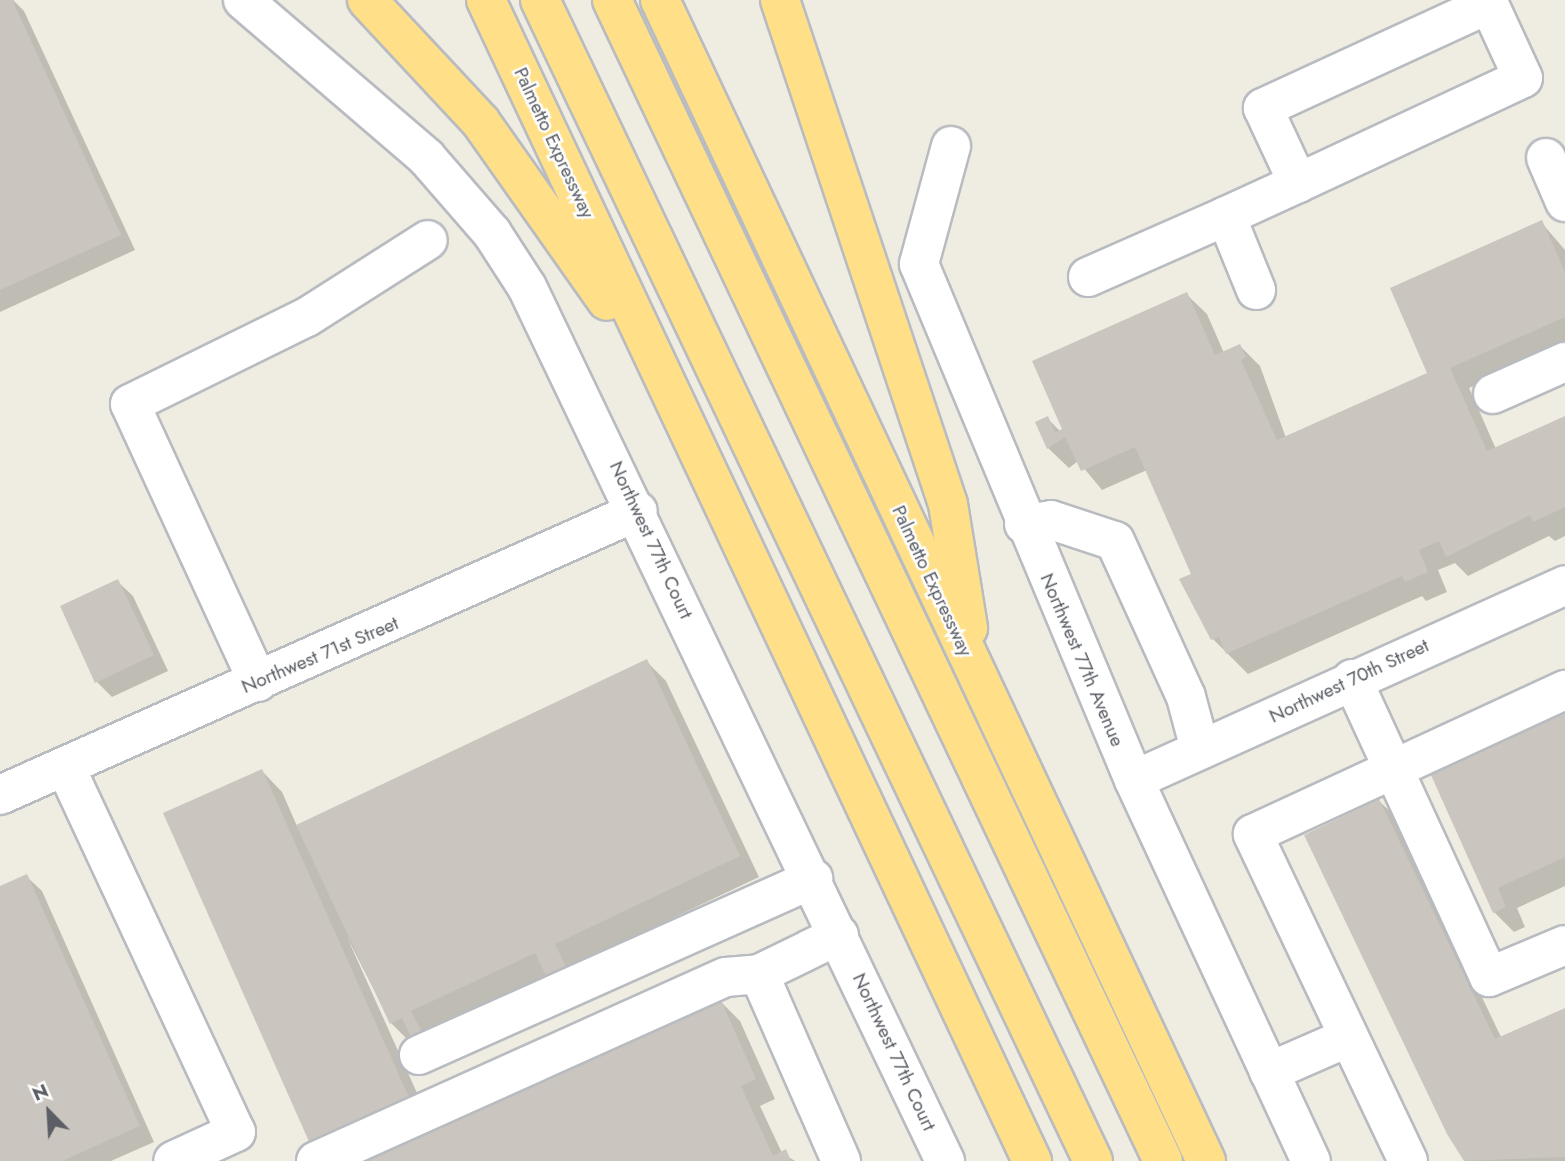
<!DOCTYPE html>
<html>
<head>
<meta charset="utf-8">
<style>
	body { margin:0 }
	#map { position:relative; width:1565px; height:1161px; overflow:hidden; background:#efece2; font-family:Jost,sans-serif }
	div>[style] { position:absolute }
	.shadow>* { inset:0; background:#0003 }
	.building>* { inset:0; background:#cac6bf }
	.roads { filter:drop-shadow(2px 0 #b8bbc0) drop-shadow(-2px 0 #b8bbc0) drop-shadow(0 2px #b8bbc0) drop-shadow(0 -2px #b8bbc0) }
	.minor>* { height:38px; margin:-19px; padding:0 19px; transform-origin:19px; border-radius:19px; background:#fff }
	.highway>* { height:38px; margin:-19px; padding:0 19px; transform-origin:19px; border-radius:19px; background:#ffe089 }
	span { translate:-50% -50%; white-space:nowrap; text-align:center; line-height:1.15; -webkit-text-stroke:5px #fff; paint-order:stroke }
	.street-label { font-size:19px; color:#5b5f65 }
	.north { position:absolute; left:14px; top:1077px; width:70px; height:70px; -webkit-text-stroke:5px #fff; paint-order:stroke; rotate:336deg; font-size:19px; font-weight:700; line-height:28px; text-align:center; color:#5b5f65 }
	.north::after { content:''; display:block; margin:auto; width:24px; height:32px; background:#5b5f65; clip-path:polygon(50% 0,100% 100%,50% 72%,0 100%) }
</style>
</head>
<body>
<div id="map">
	<div class="shadow">
		<div style="clip-path:polygon(0 0,13px 0,24px 11px,135px 250px,0 312px)"></div>
		<div style="clip-path:polygon(1541px 222px,1565px 250px,1565px 346px,1469px 388px,1496px 449px,1565px 418px,1565px 536px,1555px 541px,1549px 536px,1468px 576px,1455px 563px,1438px 570px,1447px 592px,1426px 601px,1422px 596px,1248px 674px,1213px 639px,1193px 575px,1147px 470px,1102px 490px,1078px 461px,1069px 468px,1048px 448px,1047px 418px,1061px 432px,1186px 294px,1207px 314px,1224px 353px,1240px 346px,1260px 366px,1286px 438px,1429px 374px)"></div>
		<div style="clip-path:polygon(117px 581px,133px 596px,168px 671px,112px 697px,97px 682px)"></div>
		<div style="clip-path:polygon(646px 661px,666px 681px,759px 877px,574px 965px,586px 989px,547px 976px,411px 1043px,391px 1023px,347px 937px,430px 1122px,342px 1161px,262px 771px,282px 792px,297px 826px)"></div>
		<div style="clip-path:polygon(1565px 714px,1565px 886px,1517px 908px,1525px 927px,1514px 932px,1494px 912px,1432px 774px)"></div>
		<div style="clip-path:polygon(1379px 801px,1395px 816px,1502px 1039px,1565px 1010px,1565px 1161px,1465px 1161px,1306px 836px)"></div>
		<div style="clip-path:polygon(26px 876px,42px 891px,154px 1142px,111px 1161px,0 1161px,0 887px)"></div>
		<div style="clip-path:polygon(720px 1001px,740px 1021px,775px 1099px,760px 1106px,782px 1153px,795px 1161px,363px 1161px)"></div>
	</div>
	<div class="building">
		<div style="clip-path:polygon(0 0,12px 0,121px 235px,0 290px)"></div>
		<div style="clip-path:polygon(1542px 220px,1565px 272px,1565px 317px,1450px 368px,1487px 451px,1565px 416px,1565px 507px,1533px 522px,1530px 515px,1446px 557px,1439px 541px,1419px 550px,1428px 572px,1405px 582px,1402px 576px,1226px 654px,1219px 637px,1211px 640px,1179px 579px,1191px 574px,1135px 447px,1081px 471px,1065px 437px,1047px 449px,1035px 422px,1048px 416px,1055px 433px,1062px 429px,1032px 361px,1187px 292px,1215px 355px,1240px 344px,1246px 357px,1241px 360px,1277px 440px,1427px 373px,1390px 288px)"></div>
		<div style="clip-path:polygon(118px 579px,154px 655px,95px 683px,60px 606px)"></div>
		<div style="clip-path:polygon(647px 659px,740px 856px,555px 944px,567px 969px,547px 978px,535px 953px,411px 1011px,423px 1034px,412px 1040px,402px 1018px,390px 1024px,296px 825px)"></div>
		<div style="clip-path:polygon(1565px 712px,1565px 857px,1498px 888px,1506px 907px,1493px 913px,1430px 773px)"></div>
		<div style="clip-path:polygon(262px 769px,411px 1102px,311px 1146px,163px 813px)"></div>
		<div style="clip-path:polygon(1379px 799px,1495px 1039px,1565px 1008px,1565px 1157px,1464px 1161px,1447px 1134px,1304px 835px)"></div>
		<div style="clip-path:polygon(27px 874px,140px 1126px,62px 1161px,0 1161px,0 886px)"></div>
		<div style="clip-path:polygon(720px 998px,756px 1079px,741px 1086px,773px 1156px,786px 1149px,791px 1161px,359px 1161px)"></div>
	</div>
	<div class="roads">
		<div class="minor">
			<div style="left:243px;top:0;width:241px;rotate:40.6deg"></div>
			<div style="left:426px;top:157px;width:101px;rotate:49deg"></div>
			<div style="left:492px;top:233px;width:64px;rotate:57.1deg"></div>
			<div style="left:527px;top:287px;width:969px;rotate:64.44deg"></div>
			<div style="left:951px;top:146px;width:122px;rotate:105.2deg"></div>
			<div style="left:919px;top:264px;width:559px;rotate:67.38deg"></div>
			<div style="left:1134px;top:780px;width:420px;rotate:65.1deg"></div>
			<div style="left:1546px;top:158px;width:48px;rotate:66.6deg"></div>
			<div style="left:1226px;top:216px;width:79px;rotate:-24.6deg"></div>
			<div style="left:1298px;top:183px;width:248px;rotate:-25deg"></div>
			<div style="left:1523px;top:78px;width:81px;rotate:-114.7deg"></div>
			<div style="left:1489px;top:4px;width:249px;rotate:155.3deg"></div>
			<div style="left:1263px;top:108px;width:83px;rotate:65deg"></div>
			<div style="left:1088px;top:277px;width:151px;rotate:-23.8deg"></div>
			<div style="left:1226px;top:216px;width:80px;rotate:67.9deg"></div>
			<div style="left:1493px;top:394px;width:79px;rotate:-24deg"></div>
			<div style="left:1024px;top:524px;width:27px;rotate:-8deg"></div>
			<div style="left:1051px;top:520px;width:67px;rotate:18.2deg"></div>
			<div style="left:1115px;top:541px;width:171px;rotate:65.5deg"></div>
			<div style="left:1186px;top:697px;width:54px;rotate:74.9deg"></div>
			<div style="left:1352px;top:679px;width:328px;rotate:65.3deg"></div>
			<div style="left:1489px;top:977px;width:82px;rotate:-22.8deg"></div>
			<div style="left:258px;top:682px;width:306px;rotate:-114.7deg"></div>
			<div style="left:130px;top:404px;width:197px;rotate:-26.2deg"></div>
			<div style="left:307px;top:317px;width:143px;rotate:-32.5deg"></div>
			<div style="left:65px;top:766px;width:404px;rotate:65deg"></div>
			<div style="left:236px;top:1132px;width:69px;rotate:155.3deg"></div>
			<div style="left:1134px;top:780px;width:473px;rotate:-24.3deg"></div>
			<div style="left:0;top:795px;width:698px;rotate:-24deg"></div>
			<div style="left:839px;top:935px;width:89px;rotate:154deg"></div>
			<div style="left:759px;top:974px;width:204px;rotate:66.3deg"></div>
			<div style="left:419px;top:1055px;width:432px;rotate:-24.1deg"></div>
			<div style="left:1269px;top:1072px;width:87px;rotate:-23.6deg"></div>
			<div style="left:316px;top:1161px;width:449px;rotate:-24.2deg"></div>
			<div style="left:726px;top:977px;width:33px;rotate:-5deg"></div>
			<div style="left:1408px;top:1161px;width:362px;rotate:-115.4deg"></div>
			<div style="left:1253px;top:834px;width:344px;rotate:-24.8deg"></div>
		</div>
		<div class="highway">
			<div style="left:367px;top:0;width:166px;rotate:47deg"></div>
			<div style="left:480px;top:121px;width:220px;rotate:54.8deg"></div>
			<div style="left:486px;top:0;width:1283px;rotate:64.81deg"></div>
			<div style="left:540px;top:0;width:1286px;rotate:64.53deg"></div>
			<div style="left:612px;top:0;width:1285px;rotate:64.61deg"></div>
			<div style="left:660px;top:0;width:1283px;rotate:64.81deg"></div>
			<div style="left:780px;top:0;width:531px;rotate:71.57deg"></div>
			<div style="left:948px;top:504px;width:126px;rotate:80.8deg"></div>
		</div>
	</div>
	<div class="street-label">
		<span style="left:554px;top:143px;rotate:65deg">Palmetto Expressway</span>
		<span style="left:651px;top:540px;rotate:65deg">Northwest 77th Court</span>
		<span style="left:932px;top:581px;rotate:65deg">Palmetto Expressway</span>
		<span style="left:320px;top:655px;rotate:-23deg">Northwest 71st Street</span>
		<span style="left:1082px;top:660px;rotate:67deg">Northwest 77th Avenue</span>
		<span style="left:1349px;top:681px;rotate:-25deg">Northwest 70th Street</span>
		<span style="left:894px;top:1052px;rotate:65deg">Northwest 77th Court</span>
	</div>
	<div class="north">N</div>
</div>
</body>
</html>
